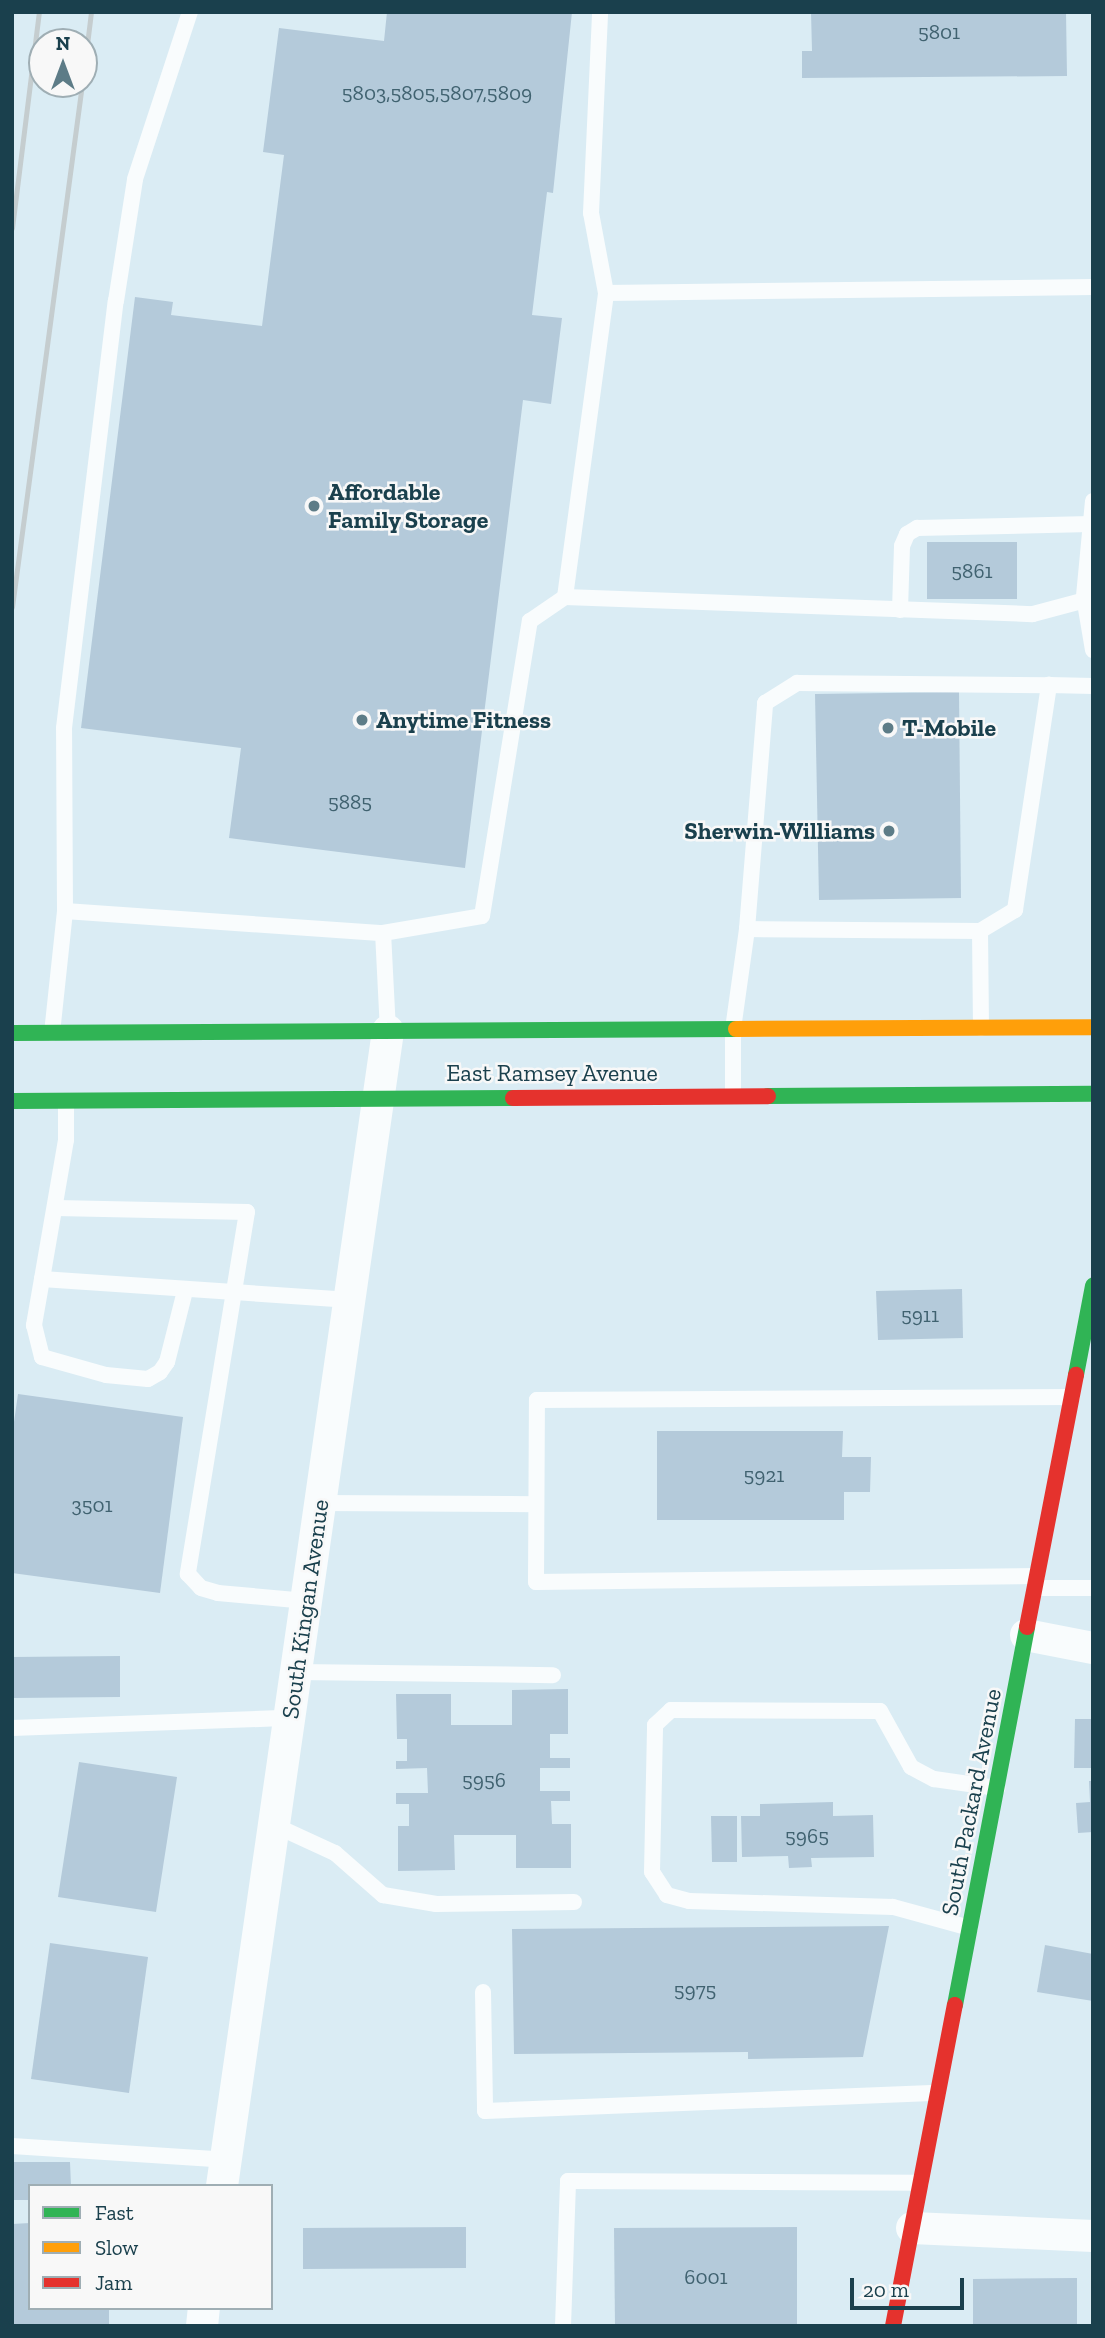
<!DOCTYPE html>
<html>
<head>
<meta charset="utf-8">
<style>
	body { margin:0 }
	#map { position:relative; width:1105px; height:2338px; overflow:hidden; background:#daecf4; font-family:"Zilla Slab",serif }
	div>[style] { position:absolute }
	.building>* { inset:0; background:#b4cada }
	.lane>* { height:16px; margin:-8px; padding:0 8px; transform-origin:8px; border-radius:8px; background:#f9fcfd }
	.street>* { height:32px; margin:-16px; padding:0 16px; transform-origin:16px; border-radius:16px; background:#f9fcfd }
	.fast>* { height:16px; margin:-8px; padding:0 8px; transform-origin:8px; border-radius:8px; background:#30b455 }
	.slow>* { height:16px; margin:-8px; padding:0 8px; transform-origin:8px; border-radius:8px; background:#ff9f0a }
	.jam>* { height:16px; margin:-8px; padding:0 8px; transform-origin:8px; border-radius:8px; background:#e5322d }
	.rail>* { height:5px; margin:-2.5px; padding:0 2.5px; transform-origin:2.5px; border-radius:2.5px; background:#c5cdcf }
	.dots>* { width:19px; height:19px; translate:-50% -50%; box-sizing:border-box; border:4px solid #f8f8f8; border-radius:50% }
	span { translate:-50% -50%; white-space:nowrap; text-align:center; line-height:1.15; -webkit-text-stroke:5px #f8f8f8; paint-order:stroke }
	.number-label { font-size:21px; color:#406270 }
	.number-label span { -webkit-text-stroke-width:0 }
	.poi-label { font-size:24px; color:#1a404d; font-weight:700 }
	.left { translate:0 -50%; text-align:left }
	.right { translate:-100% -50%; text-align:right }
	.street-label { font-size:24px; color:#1a404d }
	.frame { position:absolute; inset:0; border:14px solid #1a404d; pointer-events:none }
	.legend { position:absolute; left:28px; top:2184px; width:245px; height:126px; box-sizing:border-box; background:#f8f8f8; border:2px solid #9faeb4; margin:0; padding:9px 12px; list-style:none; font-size:21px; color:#1a404d }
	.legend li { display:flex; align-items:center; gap:14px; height:35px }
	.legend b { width:35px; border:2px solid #9faeb4 }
	.north { position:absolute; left:28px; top:28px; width:70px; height:70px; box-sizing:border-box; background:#f8f8f8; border:2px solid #9faeb4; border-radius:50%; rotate:0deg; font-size:19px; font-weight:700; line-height:28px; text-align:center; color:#1a404d }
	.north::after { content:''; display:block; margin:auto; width:24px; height:32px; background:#5d7c87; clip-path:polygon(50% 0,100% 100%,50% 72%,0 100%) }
	.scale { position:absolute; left:850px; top:2278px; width:114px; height:32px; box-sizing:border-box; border:4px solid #1a404d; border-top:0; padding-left:9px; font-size:21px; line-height:24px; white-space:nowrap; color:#1a404d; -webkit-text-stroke:5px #f8f8f8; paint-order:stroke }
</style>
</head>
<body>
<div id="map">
	<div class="building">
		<div style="clip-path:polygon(387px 12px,572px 12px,553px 193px,547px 192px,532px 315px,562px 318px,551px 404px,523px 400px,465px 868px,229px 838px,241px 748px,81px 728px,135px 297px,173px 302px,171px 315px,262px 326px,284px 155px,263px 152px,279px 28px,384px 41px)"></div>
		<div style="clip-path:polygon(811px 12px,1066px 12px,1067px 76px,802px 78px,802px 51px,812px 51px)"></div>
		<div style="clip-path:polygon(927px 542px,1017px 542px,1017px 599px,927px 599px)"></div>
		<div style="clip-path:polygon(959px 692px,961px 898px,819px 900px,815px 694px)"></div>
		<div style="clip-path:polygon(962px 1289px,963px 1338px,878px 1340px,876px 1291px)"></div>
		<div style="clip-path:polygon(18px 1394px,183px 1417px,160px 1593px,12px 1573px,12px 1436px)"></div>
		<div style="clip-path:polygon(657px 1431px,843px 1431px,842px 1457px,871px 1457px,870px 1492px,844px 1492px,844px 1520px,657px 1520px)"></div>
		<div style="clip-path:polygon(120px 1656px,120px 1697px,12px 1698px,12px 1657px)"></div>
		<div style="clip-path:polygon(568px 1689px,568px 1734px,550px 1734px,550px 1758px,570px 1758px,570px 1768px,540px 1768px,540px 1791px,570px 1791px,570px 1801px,551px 1801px,552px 1824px,571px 1824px,571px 1868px,516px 1868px,516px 1835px,454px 1835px,455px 1870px,398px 1871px,398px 1826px,409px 1826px,409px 1804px,396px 1804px,396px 1793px,428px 1793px,427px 1768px,396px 1769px,396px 1761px,407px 1761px,407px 1739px,397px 1739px,396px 1694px,451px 1694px,451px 1725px,512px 1725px,512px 1690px)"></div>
		<div style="clip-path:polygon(1075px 1719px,1093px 1719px,1093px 1768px,1074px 1768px)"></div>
		<div style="clip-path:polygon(79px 1762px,177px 1777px,156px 1912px,58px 1897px)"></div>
		<div style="clip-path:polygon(1089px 1781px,1093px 1781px,1093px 1832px,1078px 1833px,1076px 1803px,1090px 1802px)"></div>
		<div style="clip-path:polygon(833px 1802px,833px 1816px,873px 1815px,874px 1857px,811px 1858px,812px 1867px,789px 1868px,788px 1856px,742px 1857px,741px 1816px,760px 1816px,760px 1804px)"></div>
		<div style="clip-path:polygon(711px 1816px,737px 1816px,737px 1862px,712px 1862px)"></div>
		<div style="clip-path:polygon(889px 1926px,863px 2057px,748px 2059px,748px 2052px,514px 2054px,512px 1929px)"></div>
		<div style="clip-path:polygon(50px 1943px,148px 1957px,129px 2093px,31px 2079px)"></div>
		<div style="clip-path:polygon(1045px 1945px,1093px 1954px,1093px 2001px,1037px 1992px)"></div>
		<div style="clip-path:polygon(12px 2162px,70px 2162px,71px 2186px,30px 2186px,30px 2200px,12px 2200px)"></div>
		<div style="clip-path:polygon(30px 2223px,30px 2308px,109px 2308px,109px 2326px,12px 2326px,12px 2224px)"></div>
		<div style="clip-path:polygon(466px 2227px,466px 2268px,303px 2269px,303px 2228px)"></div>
		<div style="clip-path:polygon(797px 2227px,797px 2326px,615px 2326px,614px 2228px)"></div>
		<div style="clip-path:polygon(1077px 2278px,1077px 2326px,973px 2326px,973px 2279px)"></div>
	</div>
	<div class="lane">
		<div style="left:606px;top:293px;width:487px;rotate:-0.7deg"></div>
		<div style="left:1093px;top:501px;width:96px;rotate:95.4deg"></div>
		<div style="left:1084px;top:597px;width:54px;rotate:80.4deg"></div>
		<div style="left:565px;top:597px;width:468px;rotate:2.1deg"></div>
		<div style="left:1033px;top:614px;width:62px;rotate:-14.9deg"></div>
		<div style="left:900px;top:610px;width:64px;rotate:-88.2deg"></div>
		<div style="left:902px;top:546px;width:13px;rotate:-67deg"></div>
		<div style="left:907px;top:534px;width:12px;rotate:-31deg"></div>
		<div style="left:917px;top:528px;width:174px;rotate:-1.3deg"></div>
		<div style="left:65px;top:911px;width:319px;rotate:4deg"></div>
		<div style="left:747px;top:929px;width:227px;rotate:-85.4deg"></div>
		<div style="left:765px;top:703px;width:38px;rotate:-32deg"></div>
		<div style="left:797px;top:683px;width:252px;rotate:0.5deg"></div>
		<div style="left:980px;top:931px;width:97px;rotate:89.4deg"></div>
		<div style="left:388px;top:1031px;width:98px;rotate:-92.9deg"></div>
		<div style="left:383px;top:933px;width:100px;rotate:-9.7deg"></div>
		<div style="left:482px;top:916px;width:299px;rotate:-80.8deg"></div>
		<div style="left:530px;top:621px;width:42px;rotate:-34.4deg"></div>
		<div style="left:565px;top:597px;width:307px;rotate:-82.3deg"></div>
		<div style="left:606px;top:293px;width:81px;rotate:-100.6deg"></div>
		<div style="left:591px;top:213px;width:201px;rotate:-87.4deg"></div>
		<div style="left:52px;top:1033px;width:123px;rotate:-83.9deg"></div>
		<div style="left:65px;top:911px;width:183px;rotate:-90.3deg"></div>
		<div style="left:64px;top:728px;width:430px;rotate:-83.1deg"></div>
		<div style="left:116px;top:301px;width:123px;rotate:-81.1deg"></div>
		<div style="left:135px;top:179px;width:176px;rotate:-71.8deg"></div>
		<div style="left:733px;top:1096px;width:67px;rotate:-90deg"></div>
		<div style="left:733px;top:1029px;width:101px;rotate:-82deg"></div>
		<div style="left:747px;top:929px;width:233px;rotate:0.5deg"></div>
		<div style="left:980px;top:931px;width:41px;rotate:-31deg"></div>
		<div style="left:1015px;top:910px;width:228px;rotate:-81.4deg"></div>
		<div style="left:1049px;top:685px;width:44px;rotate:1.3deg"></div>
		<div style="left:66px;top:1101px;width:39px;rotate:90deg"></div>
		<div style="left:66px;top:1140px;width:141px;rotate:99.8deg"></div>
		<div style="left:42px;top:1279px;width:309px;rotate:3.9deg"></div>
		<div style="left:56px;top:1208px;width:191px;rotate:1.2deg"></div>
		<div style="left:247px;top:1212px;width:367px;rotate:99.3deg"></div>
		<div style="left:188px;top:1574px;width:19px;rotate:47deg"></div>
		<div style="left:201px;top:1588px;width:18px;rotate:16deg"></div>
		<div style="left:218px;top:1593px;width:89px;rotate:5.1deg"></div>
		<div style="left:42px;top:1279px;width:47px;rotate:99.9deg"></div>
		<div style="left:34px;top:1325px;width:33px;rotate:76deg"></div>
		<div style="left:42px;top:1357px;width:66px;rotate:15.7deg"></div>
		<div style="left:106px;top:1375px;width:42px;rotate:5.4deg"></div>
		<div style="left:148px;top:1379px;width:14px;rotate:-30deg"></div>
		<div style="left:160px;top:1372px;width:12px;rotate:-55deg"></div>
		<div style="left:167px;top:1362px;width:73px;rotate:-75.8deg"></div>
		<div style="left:320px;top:1503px;width:216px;rotate:0.3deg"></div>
		<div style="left:1037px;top:1576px;width:501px;rotate:179.31deg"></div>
		<div style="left:536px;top:1582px;width:182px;rotate:-89.7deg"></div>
		<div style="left:537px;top:1400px;width:535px;rotate:-0.32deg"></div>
		<div style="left:1035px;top:1588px;width:58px"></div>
		<div style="left:296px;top:1672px;width:257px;rotate:0.7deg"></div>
		<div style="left:12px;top:1728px;width:277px;rotate:-2.1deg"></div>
		<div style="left:274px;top:1825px;width:67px;rotate:24.7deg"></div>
		<div style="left:335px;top:1853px;width:64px;rotate:41.2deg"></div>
		<div style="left:383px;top:1895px;width:54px;rotate:9.6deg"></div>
		<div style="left:436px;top:1904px;width:138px;rotate:-0.8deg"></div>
		<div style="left:970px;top:1928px;width:80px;rotate:-164.7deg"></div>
		<div style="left:893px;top:1907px;width:204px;rotate:-178.3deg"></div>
		<div style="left:689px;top:1901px;width:23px;rotate:-165deg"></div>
		<div style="left:667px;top:1895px;width:27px;rotate:-123deg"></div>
		<div style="left:652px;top:1872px;width:147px;rotate:-88.8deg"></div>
		<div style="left:655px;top:1725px;width:22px;rotate:-43deg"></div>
		<div style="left:671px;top:1710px;width:209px;rotate:0.3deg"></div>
		<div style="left:880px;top:1711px;width:64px;rotate:61deg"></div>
		<div style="left:911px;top:1767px;width:26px;rotate:28deg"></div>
		<div style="left:934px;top:1779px;width:64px;rotate:8.1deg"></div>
		<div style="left:483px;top:1992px;width:119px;rotate:89deg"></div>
		<div style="left:485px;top:2111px;width:453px;rotate:-2.3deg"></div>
		<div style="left:12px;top:2146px;width:214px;rotate:3.7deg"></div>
		<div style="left:563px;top:2326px;width:145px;rotate:-88deg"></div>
		<div style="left:568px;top:2181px;width:353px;rotate:0.3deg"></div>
	</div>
	<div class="street">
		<div style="left:1026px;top:1635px;width:68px;rotate:11deg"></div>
		<div style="left:222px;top:2186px;width:1167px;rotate:-81.82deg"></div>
		<div style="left:912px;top:2228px;width:181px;rotate:2.5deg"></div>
		<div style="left:202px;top:2326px;width:18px;rotate:-84deg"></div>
	</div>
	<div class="fast">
		<div style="left:12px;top:1033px;width:724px;rotate:-0.32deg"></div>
		<div style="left:768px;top:1096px;width:325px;rotate:-0.4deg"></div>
		<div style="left:12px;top:1101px;width:501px;rotate:-0.34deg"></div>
		<div style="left:1076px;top:1375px;width:91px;rotate:-79.2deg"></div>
		<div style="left:955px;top:2005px;width:385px;rotate:-79.2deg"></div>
	</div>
	<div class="slow">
		<div style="left:736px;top:1029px;width:357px;rotate:-0.3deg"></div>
	</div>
	<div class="jam">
		<div style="left:513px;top:1098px;width:255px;rotate:-0.4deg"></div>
		<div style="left:1027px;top:1627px;width:257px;rotate:-79deg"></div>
		<div style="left:893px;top:2326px;width:327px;rotate:-79.1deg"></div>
	</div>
	<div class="rail">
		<div style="left:84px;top:69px;width:57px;rotate:-83deg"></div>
		<div style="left:12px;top:228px;width:218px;rotate:-82.9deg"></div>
		<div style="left:12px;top:607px;width:528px;rotate:-82.38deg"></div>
	</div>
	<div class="dots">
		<div style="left:314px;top:506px;background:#5d7c87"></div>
		<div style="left:362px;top:720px;background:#5d7c87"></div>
		<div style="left:888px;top:728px;background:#5d7c87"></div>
		<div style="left:889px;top:831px;background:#5d7c87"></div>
	</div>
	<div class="number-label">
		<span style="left:939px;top:32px">5801</span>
		<span style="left:437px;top:93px">5803,5805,5807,5809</span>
		<span style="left:972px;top:571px">5861</span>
		<span style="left:350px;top:802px">5885</span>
		<span style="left:920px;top:1315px">5911</span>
		<span style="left:764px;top:1475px">5921</span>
		<span style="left:92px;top:1505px">3501</span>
		<span style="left:484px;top:1780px">5956</span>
		<span style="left:807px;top:1836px">5965</span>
		<span style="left:695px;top:1990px">5975</span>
		<span style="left:706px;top:2277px">6001</span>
	</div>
	<div class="poi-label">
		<span class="left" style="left:328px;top:506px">Affordable<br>Family Storage</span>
		<span class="left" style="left:376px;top:720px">Anytime Fitness</span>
		<span class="left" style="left:902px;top:728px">T-Mobile</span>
		<span class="right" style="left:875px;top:831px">Sherwin-Williams</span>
	</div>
	<div class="street-label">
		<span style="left:552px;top:1073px">East Ramsey Avenue</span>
		<span style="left:305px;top:1609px;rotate:-82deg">South Kingan Avenue</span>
		<span style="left:971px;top:1802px;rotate:-79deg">South Packard Avenue</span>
	</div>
	<div class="frame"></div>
	<ul class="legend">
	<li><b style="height:9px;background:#30b455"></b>Fast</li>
	<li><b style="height:9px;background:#ff9f0a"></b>Slow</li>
	<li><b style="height:9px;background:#e5322d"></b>Jam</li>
	</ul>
	<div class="north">N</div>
	<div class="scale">20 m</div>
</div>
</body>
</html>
